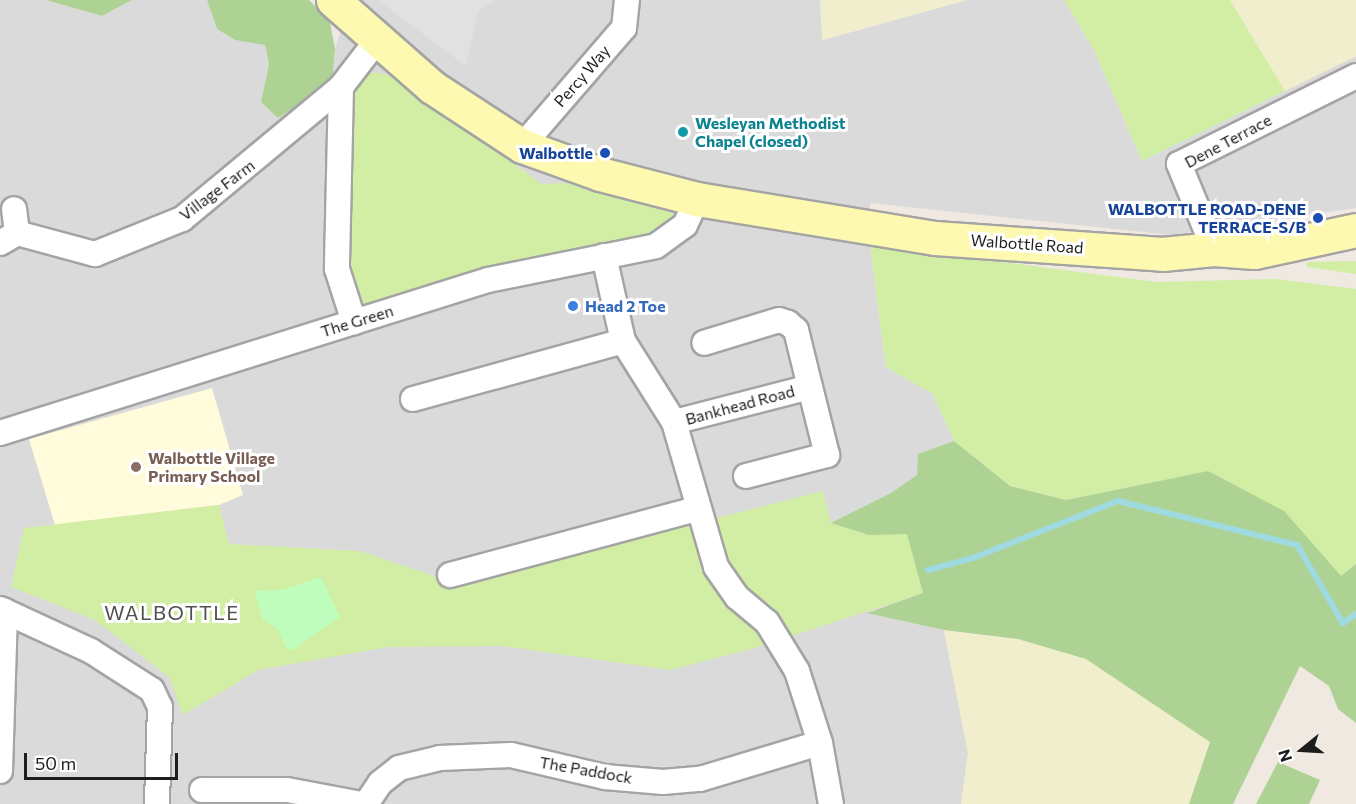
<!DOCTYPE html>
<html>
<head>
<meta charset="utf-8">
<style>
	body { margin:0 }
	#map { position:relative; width:1356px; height:804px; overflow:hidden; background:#efe9e2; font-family:Commissioner,sans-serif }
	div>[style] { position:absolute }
	.residential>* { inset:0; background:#dbdada }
	.education>* { inset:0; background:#fffbdb }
	.farmland>* { inset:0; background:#f0eecc }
	.grass>* { inset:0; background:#d1eea4 }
	.forest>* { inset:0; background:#add294 }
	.park>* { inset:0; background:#befdbb }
	.parking>* { inset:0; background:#e1e1e1 }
	.stream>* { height:6px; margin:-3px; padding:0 3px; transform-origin:3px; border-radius:3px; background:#9fdae1 }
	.roads { filter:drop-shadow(2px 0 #a4a4a4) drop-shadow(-2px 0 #a4a4a4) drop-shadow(0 2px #a4a4a4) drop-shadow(0 -2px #a4a4a4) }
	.street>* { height:24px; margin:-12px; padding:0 12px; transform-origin:12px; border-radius:12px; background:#fff }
	.secondary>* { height:33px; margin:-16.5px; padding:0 16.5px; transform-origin:16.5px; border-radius:16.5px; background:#fef9b1 }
	.dots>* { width:16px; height:16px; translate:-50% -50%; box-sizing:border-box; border:3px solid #fff; border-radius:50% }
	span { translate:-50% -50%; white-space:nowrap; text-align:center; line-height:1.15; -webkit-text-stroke:6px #fff; paint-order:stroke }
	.street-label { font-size:16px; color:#1d1d1d }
	.culture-label { font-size:16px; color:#0d838f; font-weight:700 }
	.left { translate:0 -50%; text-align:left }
	.transit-label { font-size:16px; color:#164399; font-weight:700 }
	.right { translate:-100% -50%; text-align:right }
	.shop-label { font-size:16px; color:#366cbe; font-weight:700 }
	.education-label { font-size:16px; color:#785e54; font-weight:700 }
	.quarter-label { font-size:20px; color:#505050; letter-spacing:1.5px }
	.north { position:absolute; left:1272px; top:720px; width:60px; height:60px; -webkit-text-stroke:4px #fff; paint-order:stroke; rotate:252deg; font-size:16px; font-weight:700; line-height:24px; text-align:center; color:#1d1d1d }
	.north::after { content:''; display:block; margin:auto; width:21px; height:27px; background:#1d1d1d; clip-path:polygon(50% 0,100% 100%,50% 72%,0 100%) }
	.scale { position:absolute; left:24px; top:753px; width:154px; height:27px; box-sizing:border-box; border:3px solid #1d1d1d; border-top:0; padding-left:8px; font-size:18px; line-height:21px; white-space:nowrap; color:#1d1d1d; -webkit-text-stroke:4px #fff; paint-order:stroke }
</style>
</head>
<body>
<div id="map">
	<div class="residential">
		<div style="clip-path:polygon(0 0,46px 0,102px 16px,132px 0,207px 0,217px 29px,235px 40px,265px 44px,269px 64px,261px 102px,332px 82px,335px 49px,350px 0,820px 0,823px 40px,967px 0,1064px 0,1095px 52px,1142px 161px,1356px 56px,1356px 208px,1172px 235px,870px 203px,870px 245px,886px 367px,933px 394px,954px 441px,918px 454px,917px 475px,891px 493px,832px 523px,869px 535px,923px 593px,868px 612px,944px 630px,968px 753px,961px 804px,0 804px)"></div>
	</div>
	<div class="education">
		<div style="clip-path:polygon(212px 388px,243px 495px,219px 505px,55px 525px,29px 439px)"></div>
	</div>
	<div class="farmland">
		<div style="clip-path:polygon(820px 0,967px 0,822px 40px)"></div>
		<div style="clip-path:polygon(1230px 0,1356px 0,1356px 56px,1285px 91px)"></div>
		<div style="clip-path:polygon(944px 630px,1018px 639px,1086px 659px,1210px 742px,1189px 804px,961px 804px,968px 753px)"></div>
	</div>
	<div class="grass">
		<div style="clip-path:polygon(1064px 0,1230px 0,1285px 91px,1142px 161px,1095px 52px)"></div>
		<div style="clip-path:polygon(372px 72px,399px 77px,541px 184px,589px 182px,673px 213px,672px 227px,649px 238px,373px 310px,360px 307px,345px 264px,349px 100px,357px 82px)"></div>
		<div style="clip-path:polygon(870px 245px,1157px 282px,1275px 279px,1356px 289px,1356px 564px,1341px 576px,1208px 471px,1066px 500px,1010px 486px,954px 441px,933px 394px,886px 367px)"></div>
		<div style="clip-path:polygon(1356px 261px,1356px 274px,1307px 267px,1307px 262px)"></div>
		<div style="clip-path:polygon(823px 491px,831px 523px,869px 535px,907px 533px,923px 593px,755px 648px,670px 670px,502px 646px,388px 647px,258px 670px,183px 715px,169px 677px,95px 620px,11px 587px,24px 528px,219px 505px,229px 544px,360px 551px,458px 584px)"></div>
	</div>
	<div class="forest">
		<div style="clip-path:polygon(46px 0,132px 0,102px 16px)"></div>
		<div style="clip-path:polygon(207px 0,309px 0,330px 22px,335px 49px,332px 82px,278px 118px,261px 102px,269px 64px,265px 45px,235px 40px,217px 29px)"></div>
		<div style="clip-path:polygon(954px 441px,1010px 486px,1066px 500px,1208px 471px,1284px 511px,1341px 576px,1356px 564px,1356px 723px,1338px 709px,1329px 686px,1300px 666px,1233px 804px,1189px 804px,1210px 742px,1086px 659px,1018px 639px,944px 630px,867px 613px,923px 593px,907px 534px,869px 535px,831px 523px,891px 493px,917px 475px,918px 454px)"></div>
		<div style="clip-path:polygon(1278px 762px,1320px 780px,1309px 804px,1256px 804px)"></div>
	</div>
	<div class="park">
		<div style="clip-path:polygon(321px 577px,340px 617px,293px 650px,286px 648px,278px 629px,263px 620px,254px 591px,282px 590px)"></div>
	</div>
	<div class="parking">
		<div style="clip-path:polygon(378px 0,496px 0,478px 11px,466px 66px)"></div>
	</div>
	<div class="stream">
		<div style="left:928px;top:570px;width:47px;rotate:-14.9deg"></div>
		<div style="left:973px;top:558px;width:156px;rotate:-21.5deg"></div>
		<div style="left:1118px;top:501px;width:184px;rotate:13.8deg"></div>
		<div style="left:1297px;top:545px;width:91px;rotate:59.5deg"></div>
		<div style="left:1343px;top:623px;width:16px;rotate:-35deg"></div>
	</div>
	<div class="roads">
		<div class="street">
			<div style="left:341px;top:87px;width:182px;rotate:91.3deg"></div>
			<div style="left:337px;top:269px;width:56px;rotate:72.2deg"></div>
			<div style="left:522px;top:146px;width:156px;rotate:-49.2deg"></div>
			<div style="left:624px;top:28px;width:28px;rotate:-84deg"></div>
			<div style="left:17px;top:233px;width:81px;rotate:15.1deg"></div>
			<div style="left:95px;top:254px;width:94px;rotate:-21.9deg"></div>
			<div style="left:182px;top:219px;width:207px;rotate:-39.7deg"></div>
			<div style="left:341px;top:87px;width:59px;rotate:-52.5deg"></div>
			<div style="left:0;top:243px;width:20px;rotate:-30deg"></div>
			<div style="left:17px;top:233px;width:24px;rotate:-97deg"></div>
			<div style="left:1214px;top:249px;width:92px;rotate:-112.4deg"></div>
			<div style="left:1179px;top:164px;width:198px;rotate:-26.4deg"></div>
			<div style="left:604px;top:256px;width:87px;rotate:77.4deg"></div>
			<div style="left:623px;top:341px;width:96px;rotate:57.8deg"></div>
			<div style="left:674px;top:422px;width:151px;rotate:73.8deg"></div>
			<div style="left:716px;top:567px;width:37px;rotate:55deg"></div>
			<div style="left:737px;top:597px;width:39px;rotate:40deg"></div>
			<div style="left:767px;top:622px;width:57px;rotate:58.5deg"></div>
			<div style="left:797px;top:671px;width:76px;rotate:72.3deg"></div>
			<div style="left:820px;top:743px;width:62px;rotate:79.8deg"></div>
			<div style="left:413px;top:399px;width:218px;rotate:-15.4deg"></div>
			<div style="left:674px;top:422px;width:140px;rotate:-14.4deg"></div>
			<div style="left:810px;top:387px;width:59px;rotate:-103.8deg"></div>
			<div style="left:796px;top:330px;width:11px;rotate:-139deg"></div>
			<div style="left:788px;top:323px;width:9px;rotate:-162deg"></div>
			<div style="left:779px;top:320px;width:78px;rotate:163deg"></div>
			<div style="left:0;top:433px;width:511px;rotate:-17.41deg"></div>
			<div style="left:488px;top:280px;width:171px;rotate:-11.4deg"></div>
			<div style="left:656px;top:246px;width:36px;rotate:-36deg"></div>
			<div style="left:685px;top:225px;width:29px;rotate:-65deg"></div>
			<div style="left:746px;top:476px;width:84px;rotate:-14.5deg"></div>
			<div style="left:827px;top:455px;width:70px;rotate:-104deg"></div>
			<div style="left:450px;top:575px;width:256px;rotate:-15deg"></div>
			<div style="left:0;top:609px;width:100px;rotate:24.8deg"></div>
			<div style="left:91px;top:651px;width:72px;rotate:32.6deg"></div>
			<div style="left:152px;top:690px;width:19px;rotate:65deg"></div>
			<div style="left:160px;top:707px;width:97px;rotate:91.8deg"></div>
			<div style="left:0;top:771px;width:160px;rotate:-88.2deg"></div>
			<div style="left:202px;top:790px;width:85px"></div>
			<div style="left:287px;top:790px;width:76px;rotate:10.6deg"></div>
			<div style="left:366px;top:804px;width:25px;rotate:-56deg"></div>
			<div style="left:380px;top:783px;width:24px;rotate:-38deg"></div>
			<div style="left:399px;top:768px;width:42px;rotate:-13.7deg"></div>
			<div style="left:440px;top:758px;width:71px;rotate:-2.4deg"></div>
			<div style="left:511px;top:755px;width:97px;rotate:13.2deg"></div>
			<div style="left:605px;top:777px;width:58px;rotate:4.9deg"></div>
			<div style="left:663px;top:782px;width:37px;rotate:-5deg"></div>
			<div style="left:700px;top:779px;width:125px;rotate:-16.7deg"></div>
		</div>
		<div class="secondary">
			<div style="left:333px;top:0;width:132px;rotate:41.3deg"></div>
			<div style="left:432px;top:87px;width:108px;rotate:33.2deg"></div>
			<div style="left:522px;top:146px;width:83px;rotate:19.7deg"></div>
			<div style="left:600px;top:174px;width:100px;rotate:14.5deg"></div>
			<div style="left:697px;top:199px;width:241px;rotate:9.3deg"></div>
			<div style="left:935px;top:238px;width:228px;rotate:4deg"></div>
			<div style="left:1162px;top:254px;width:52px;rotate:-5.5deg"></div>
			<div style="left:1214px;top:249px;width:40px;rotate:4.3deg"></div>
			<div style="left:1254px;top:252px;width:104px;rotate:-12.2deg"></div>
		</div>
	</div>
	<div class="dots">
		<div style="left:683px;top:132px;background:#0f9aa8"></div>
		<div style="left:605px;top:153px;background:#1a4fb4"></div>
		<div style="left:1318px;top:218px;background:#1a4fb4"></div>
		<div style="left:573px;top:306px;background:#3f7fe0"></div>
		<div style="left:136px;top:467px;background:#8d6e63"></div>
	</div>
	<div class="street-label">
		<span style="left:582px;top:76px;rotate:-49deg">Percy Way</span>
		<span style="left:1228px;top:141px;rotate:-28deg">Dene Terrace</span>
		<span style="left:217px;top:190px;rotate:-37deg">Village Farm</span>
		<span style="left:1027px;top:244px;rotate:4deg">Walbottle Road</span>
		<span style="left:357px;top:321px;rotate:-17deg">The Green</span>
		<span style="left:740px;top:405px;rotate:-15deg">Bankhead Road</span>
		<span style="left:586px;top:770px;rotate:10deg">The Paddock</span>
	</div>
	<div class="culture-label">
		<span class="left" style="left:695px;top:132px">Wesleyan Methodist<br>Chapel (closed)</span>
	</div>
	<div class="transit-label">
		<span class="right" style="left:593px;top:153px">Walbottle</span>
		<span class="right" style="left:1306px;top:218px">WALBOTTLE ROAD-DENE<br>TERRACE-S/B</span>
	</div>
	<div class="shop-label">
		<span class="left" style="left:585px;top:306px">Head 2 Toe</span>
	</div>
	<div class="education-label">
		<span class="left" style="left:148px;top:467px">Walbottle Village<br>Primary School</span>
	</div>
	<div class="quarter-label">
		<span style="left:172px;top:612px">WALBOTTLE</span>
	</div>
	<div class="north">N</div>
	<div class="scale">50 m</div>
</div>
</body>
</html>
